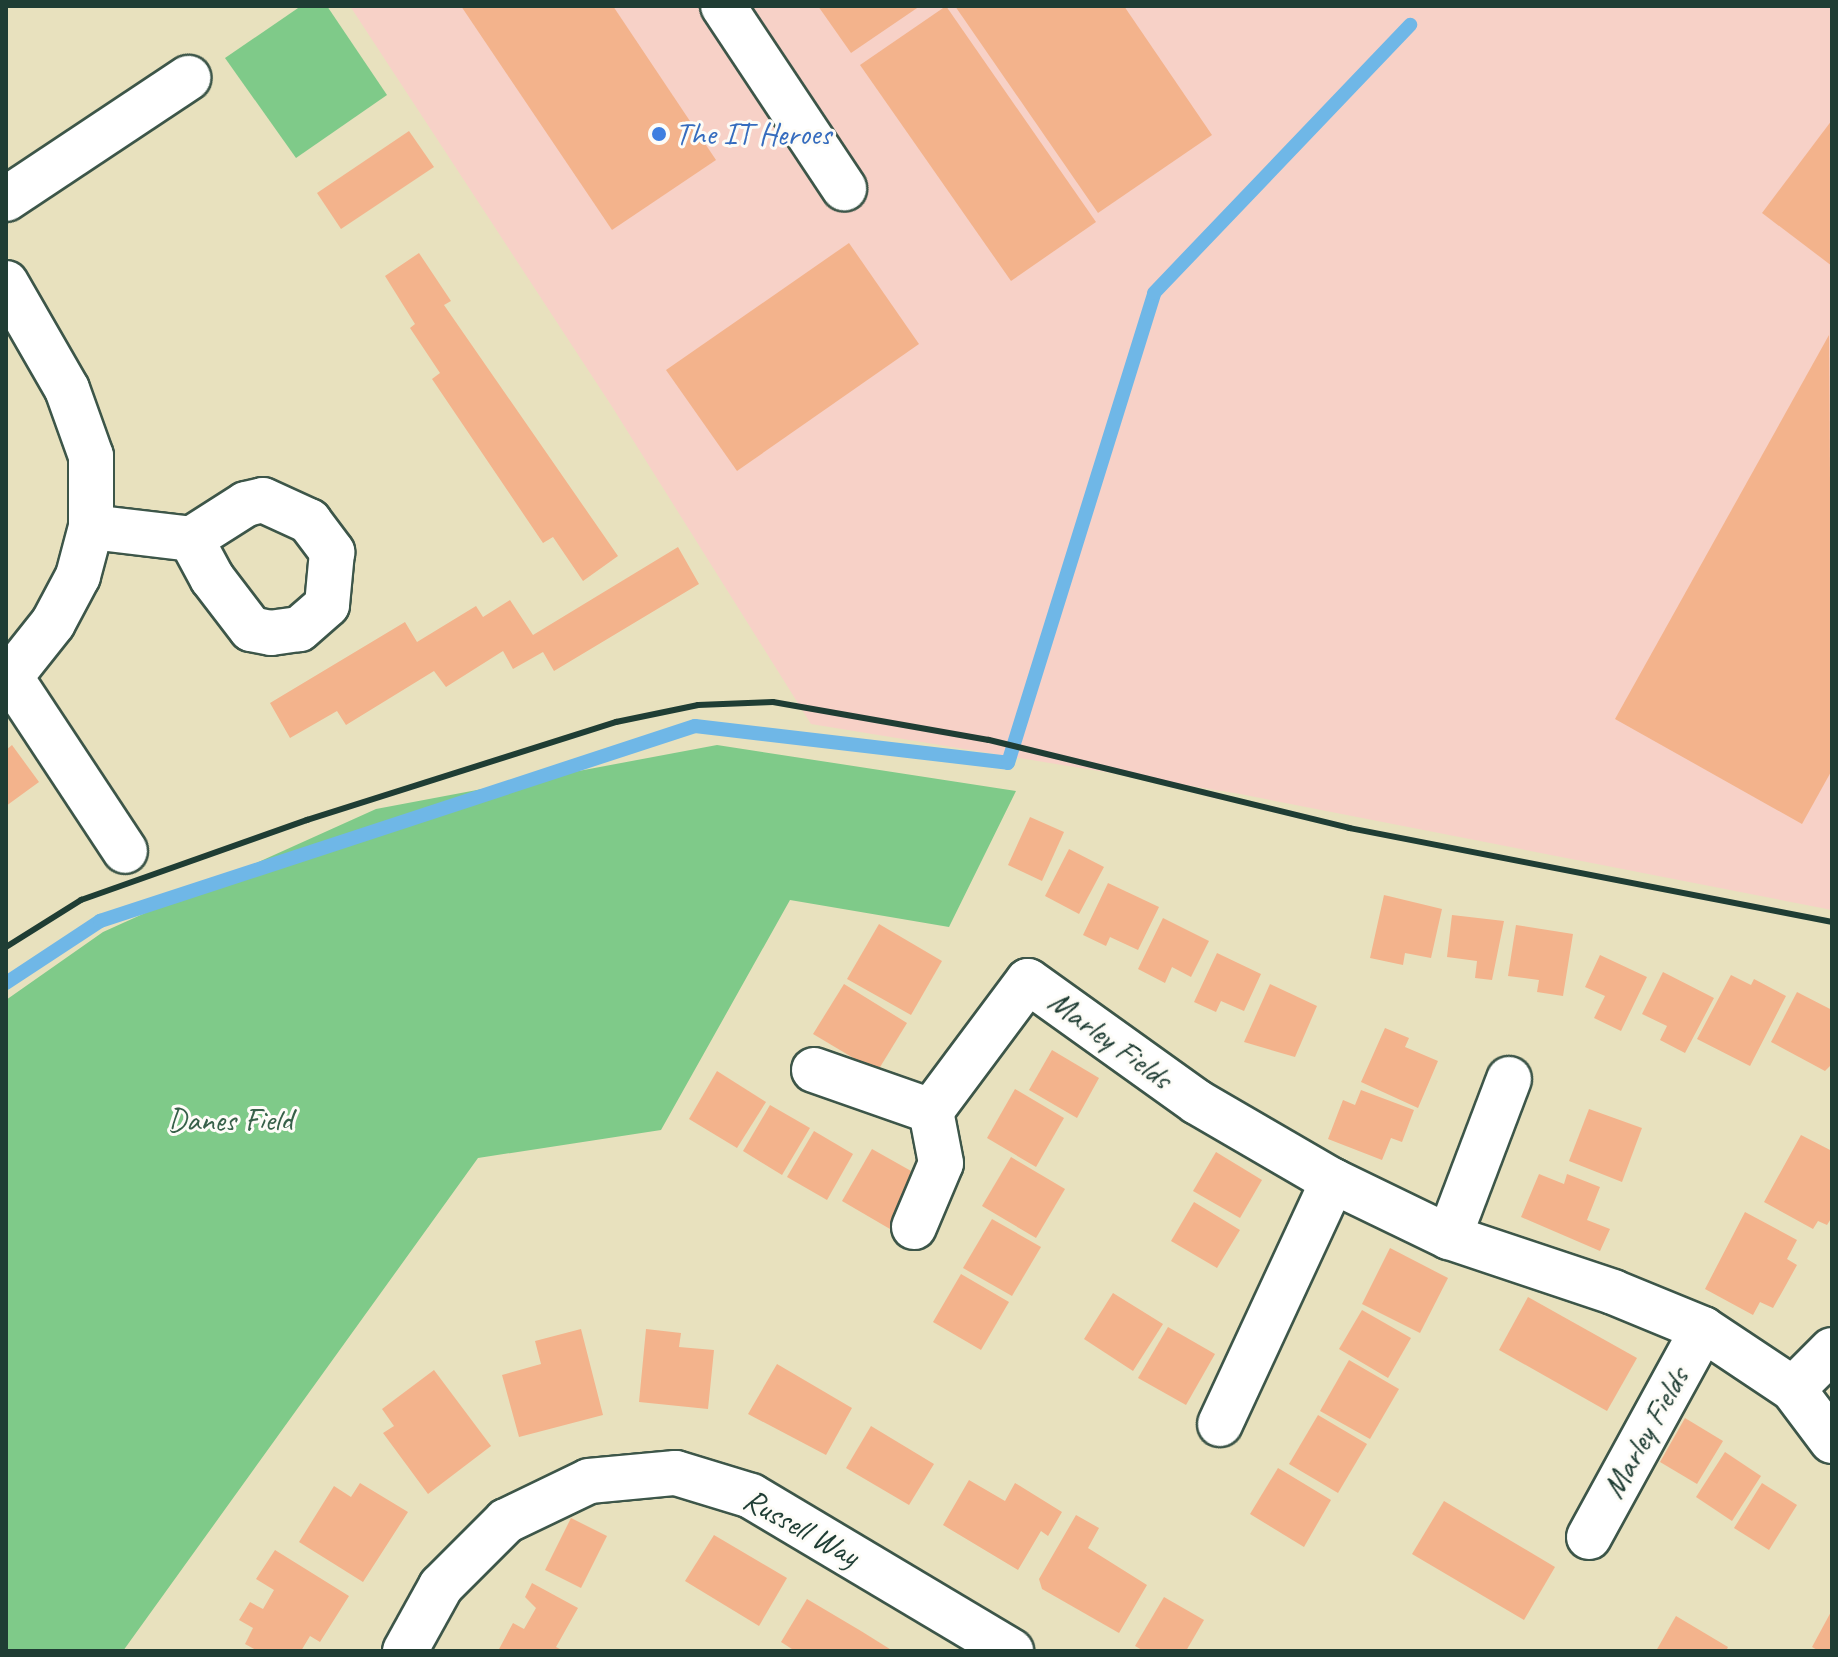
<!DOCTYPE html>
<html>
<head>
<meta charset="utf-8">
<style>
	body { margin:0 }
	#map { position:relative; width:1838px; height:1657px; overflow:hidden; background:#e8e1be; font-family:Caveat,sans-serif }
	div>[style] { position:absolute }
	.built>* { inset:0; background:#f7d1c7 }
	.green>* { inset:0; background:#7fca89 }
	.stream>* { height:14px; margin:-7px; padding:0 7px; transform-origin:7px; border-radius:7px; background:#6fb7e7 }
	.building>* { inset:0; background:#f3b38c }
	.roads { filter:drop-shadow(2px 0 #3d5649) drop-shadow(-2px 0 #3d5649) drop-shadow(0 2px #3d5649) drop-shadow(0 -2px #3d5649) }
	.minor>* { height:44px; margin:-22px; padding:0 22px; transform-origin:22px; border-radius:22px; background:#fff }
	.rail>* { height:6px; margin:-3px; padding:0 3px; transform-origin:3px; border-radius:3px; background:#1f3d34 }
	.dots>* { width:22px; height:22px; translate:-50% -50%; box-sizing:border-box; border:4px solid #fdfcf7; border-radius:50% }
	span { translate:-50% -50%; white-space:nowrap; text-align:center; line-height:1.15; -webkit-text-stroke:6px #fdfcf7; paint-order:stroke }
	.shop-label { font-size:32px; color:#366cbe }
	.left { translate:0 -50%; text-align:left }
	.street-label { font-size:32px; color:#1f3d34 }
	.park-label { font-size:32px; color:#376049 }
	.frame { position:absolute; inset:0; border:8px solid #1f3d34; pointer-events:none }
</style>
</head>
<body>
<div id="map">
	<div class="built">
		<div style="clip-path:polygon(350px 6px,1832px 6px,1832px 910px,1240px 794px,811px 724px,611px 405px)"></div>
	</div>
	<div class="green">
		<div style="clip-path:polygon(301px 6px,327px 6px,387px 95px,296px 158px,225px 58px)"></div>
		<div style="clip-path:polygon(717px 745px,1016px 791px,949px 927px,790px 900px,661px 1130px,478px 1158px,123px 1651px,6px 1651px,6px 1000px,103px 932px,376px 809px)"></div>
	</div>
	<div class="stream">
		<div style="left:6px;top:983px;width:113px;rotate:-33.4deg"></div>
		<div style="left:100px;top:921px;width:626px;rotate:-18.15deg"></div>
		<div style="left:695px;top:726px;width:315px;rotate:6.7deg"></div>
		<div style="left:1008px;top:763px;width:492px;rotate:-72.7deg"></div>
		<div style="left:1154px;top:293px;width:371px;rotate:-46.3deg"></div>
	</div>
	<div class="building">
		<div style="clip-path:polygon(461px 6px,613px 6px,716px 160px,612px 230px)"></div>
		<div style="clip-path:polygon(818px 6px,920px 6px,851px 53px)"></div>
		<div style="clip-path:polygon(946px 6px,1096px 222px,1011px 281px,860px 65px)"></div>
		<div style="clip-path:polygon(955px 6px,1124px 6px,1212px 135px,1098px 213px)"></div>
		<div style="clip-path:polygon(1832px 120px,1832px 266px,1762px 213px)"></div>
		<div style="clip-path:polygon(409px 131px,434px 167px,341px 229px,317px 193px)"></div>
		<div style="clip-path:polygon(849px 243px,919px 344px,737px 471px,666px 370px)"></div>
		<div style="clip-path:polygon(419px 253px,451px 301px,444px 305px,618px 556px,583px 581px,553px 537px,543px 543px,432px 379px,440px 373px,410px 328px,415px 324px,385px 276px)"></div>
		<div style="clip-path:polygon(1829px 335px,1832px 770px,1802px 824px,1615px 719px)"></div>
		<div style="clip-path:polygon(678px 547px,699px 584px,554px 671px,543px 652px,513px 669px,503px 651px,446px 687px,434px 671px,346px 725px,337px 711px,290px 738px,270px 703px,405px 622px,417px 642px,476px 606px,483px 617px,510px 600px,533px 635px)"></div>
		<div style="clip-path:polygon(12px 745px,39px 782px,6px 806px,6px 750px)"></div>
		<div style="clip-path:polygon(1030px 817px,1064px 832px,1042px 881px,1008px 865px)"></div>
		<div style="clip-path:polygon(1069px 849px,1104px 867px,1079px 914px,1045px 896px)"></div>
		<div style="clip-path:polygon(1108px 883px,1159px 907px,1138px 950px,1110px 937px,1106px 946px,1083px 935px)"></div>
		<div style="clip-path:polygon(1384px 895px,1442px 909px,1431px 958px,1405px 953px,1403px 965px,1370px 958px)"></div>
		<div style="clip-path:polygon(1452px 915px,1504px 921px,1492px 980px,1475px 978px,1477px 961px,1447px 957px)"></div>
		<div style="clip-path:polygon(1163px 918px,1209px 941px,1191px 977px,1172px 967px,1165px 983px,1138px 969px)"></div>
		<div style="clip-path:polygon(879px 924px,942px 961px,911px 1015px,847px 979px)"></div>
		<div style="clip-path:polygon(1516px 925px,1573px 934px,1563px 996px,1537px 992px,1539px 980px,1508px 976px)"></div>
		<div style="clip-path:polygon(1217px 953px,1261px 974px,1244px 1011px,1221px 1001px,1216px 1012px,1194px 1002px)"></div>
		<div style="clip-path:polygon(1600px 955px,1647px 977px,1621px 1031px,1594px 1018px,1605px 996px,1585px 987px)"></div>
		<div style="clip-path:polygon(1663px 972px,1714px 998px,1685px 1053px,1660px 1040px,1667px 1026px,1642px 1014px)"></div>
		<div style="clip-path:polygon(1731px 975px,1751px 985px,1754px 979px,1786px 996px,1750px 1066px,1697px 1039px)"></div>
		<div style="clip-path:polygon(844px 984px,907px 1023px,877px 1072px,813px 1034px)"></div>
		<div style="clip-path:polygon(1270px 984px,1317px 1006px,1295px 1057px,1244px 1042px)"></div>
		<div style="clip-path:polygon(1797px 992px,1832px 1010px,1832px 1064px,1825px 1071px,1771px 1042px)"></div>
		<div style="clip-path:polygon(1385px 1028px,1409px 1038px,1405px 1047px,1438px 1061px,1418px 1108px,1361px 1082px)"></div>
		<div style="clip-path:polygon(1052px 1050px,1099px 1078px,1077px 1118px,1029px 1090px)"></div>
		<div style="clip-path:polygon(717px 1071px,766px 1102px,737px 1148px,689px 1119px)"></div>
		<div style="clip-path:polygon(1015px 1089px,1064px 1118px,1036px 1167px,987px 1138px)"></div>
		<div style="clip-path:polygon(1361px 1090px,1414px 1110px,1402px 1142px,1391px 1138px,1382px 1160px,1328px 1139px,1343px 1100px,1355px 1105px)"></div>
		<div style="clip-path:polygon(770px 1105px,810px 1128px,782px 1175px,743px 1151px)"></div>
		<div style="clip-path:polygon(1589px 1109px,1642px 1128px,1622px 1182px,1569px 1161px)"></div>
		<div style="clip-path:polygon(814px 1131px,853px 1154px,827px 1200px,787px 1177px)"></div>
		<div style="clip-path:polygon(1801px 1135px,1832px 1151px,1832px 1217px,1827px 1225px,1818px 1221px,1813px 1229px,1764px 1202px)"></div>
		<div style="clip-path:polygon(872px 1149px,920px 1176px,890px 1229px,842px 1201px)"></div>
		<div style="clip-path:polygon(1216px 1152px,1262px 1180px,1240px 1218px,1193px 1191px)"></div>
		<div style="clip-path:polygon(1011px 1157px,1065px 1189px,1036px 1238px,982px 1206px)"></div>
		<div style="clip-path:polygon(1539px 1174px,1564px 1184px,1567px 1174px,1600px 1187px,1587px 1220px,1610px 1229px,1600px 1251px,1521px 1217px)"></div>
		<div style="clip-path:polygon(1194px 1202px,1240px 1230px,1217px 1268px,1171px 1241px)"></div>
		<div style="clip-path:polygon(1745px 1212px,1797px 1240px,1787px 1259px,1797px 1265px,1786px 1285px,1773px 1308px,1760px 1302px,1753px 1315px,1705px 1289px)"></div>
		<div style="clip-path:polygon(992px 1219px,1041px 1247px,1012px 1296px,963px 1268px)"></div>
		<div style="clip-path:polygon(1390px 1248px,1448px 1278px,1420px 1333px,1362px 1304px)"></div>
		<div style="clip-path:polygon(961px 1274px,1009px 1302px,981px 1350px,933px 1322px)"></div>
		<div style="clip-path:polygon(1113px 1293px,1163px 1324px,1133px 1371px,1084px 1339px)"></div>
		<div style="clip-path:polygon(1528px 1297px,1637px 1358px,1607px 1411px,1499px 1350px)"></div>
		<div style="clip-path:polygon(1362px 1310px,1411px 1338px,1388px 1378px,1339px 1349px)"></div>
		<div style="clip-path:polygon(1168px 1327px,1215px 1354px,1186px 1405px,1138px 1378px)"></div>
		<div style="clip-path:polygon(581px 1329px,603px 1415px,519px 1437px,502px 1375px,541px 1364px,535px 1341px)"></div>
		<div style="clip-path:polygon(646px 1329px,681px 1333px,679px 1347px,714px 1350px,708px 1409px,639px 1402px)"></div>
		<div style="clip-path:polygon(1349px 1360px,1399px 1389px,1370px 1439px,1320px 1411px)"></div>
		<div style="clip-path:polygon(777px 1364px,852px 1408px,826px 1455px,748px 1414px)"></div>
		<div style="clip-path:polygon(434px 1370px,491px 1446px,428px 1494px,383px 1433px,394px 1426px,382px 1409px)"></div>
		<div style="clip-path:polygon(1318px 1415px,1367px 1444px,1338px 1493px,1289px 1464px)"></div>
		<div style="clip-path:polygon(1685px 1418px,1723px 1441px,1697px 1484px,1660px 1462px)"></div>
		<div style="clip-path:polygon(871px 1426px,934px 1464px,909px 1505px,846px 1468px)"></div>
		<div style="clip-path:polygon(1725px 1452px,1761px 1476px,1732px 1521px,1696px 1497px)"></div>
		<div style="clip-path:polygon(1278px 1468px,1331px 1500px,1304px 1547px,1250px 1514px)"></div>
		<div style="clip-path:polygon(969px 1480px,1005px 1501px,1015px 1483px,1062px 1512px,1048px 1536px,1041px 1531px,1018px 1570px,943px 1525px)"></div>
		<div style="clip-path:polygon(360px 1483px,408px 1512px,363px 1582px,299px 1542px,334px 1486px,351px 1497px)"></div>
		<div style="clip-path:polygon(1762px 1483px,1797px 1505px,1769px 1550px,1734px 1528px)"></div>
		<div style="clip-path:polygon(1444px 1501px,1555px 1567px,1524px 1620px,1412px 1554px)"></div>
		<div style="clip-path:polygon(1076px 1515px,1099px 1528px,1088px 1548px,1147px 1585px,1119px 1633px,1042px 1589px,1039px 1579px)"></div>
		<div style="clip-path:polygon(571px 1518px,607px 1536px,581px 1588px,545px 1570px)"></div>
		<div style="clip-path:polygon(714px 1535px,787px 1578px,759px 1626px,685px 1581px)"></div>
		<div style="clip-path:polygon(275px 1550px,349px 1596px,320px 1642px,310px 1636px,301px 1651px,258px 1651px,245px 1644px,253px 1628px,239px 1620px,250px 1602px,263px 1609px,274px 1590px,256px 1579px)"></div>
		<div style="clip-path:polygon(532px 1583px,578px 1608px,556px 1647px,564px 1651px,498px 1651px,513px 1623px,524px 1629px,536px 1608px,525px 1597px)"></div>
		<div style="clip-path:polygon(1164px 1597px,1204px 1620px,1186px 1651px,1144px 1651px,1135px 1646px)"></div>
		<div style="clip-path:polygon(807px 1599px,861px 1631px,893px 1651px,795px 1651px,781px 1642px)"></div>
		<div style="clip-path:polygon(1832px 1610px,1832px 1651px,1819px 1651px,1812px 1647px)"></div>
		<div style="clip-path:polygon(1676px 1616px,1728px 1647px,1726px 1651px,1656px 1651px)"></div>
	</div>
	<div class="roads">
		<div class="minor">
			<div style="left:723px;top:6px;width:219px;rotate:56.4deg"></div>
			<div style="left:6px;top:199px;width:219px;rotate:-33.6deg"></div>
			<div style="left:6px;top:283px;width:122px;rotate:60.1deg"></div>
			<div style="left:67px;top:389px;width:71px;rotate:70.3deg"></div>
			<div style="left:91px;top:456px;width:71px;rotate:90deg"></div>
			<div style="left:91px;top:527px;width:51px;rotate:104.9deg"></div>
			<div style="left:78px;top:576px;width:53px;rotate:118deg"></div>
			<div style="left:53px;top:623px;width:75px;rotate:128.5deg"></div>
			<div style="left:91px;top:527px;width:101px;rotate:6.8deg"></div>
			<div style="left:191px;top:539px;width:65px;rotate:-32.5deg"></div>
			<div style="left:246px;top:504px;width:17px;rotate:-13deg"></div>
			<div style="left:263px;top:500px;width:51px;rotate:24.5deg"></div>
			<div style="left:309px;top:521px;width:39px;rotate:53deg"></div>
			<div style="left:332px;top:552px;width:53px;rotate:95.4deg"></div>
			<div style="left:327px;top:605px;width:37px;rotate:139deg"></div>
			<div style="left:299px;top:629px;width:28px;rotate:172deg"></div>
			<div style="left:271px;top:633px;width:20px;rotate:-169deg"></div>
			<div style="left:251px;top:629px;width:64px;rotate:-127.4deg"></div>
			<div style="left:212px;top:578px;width:44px;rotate:-118.3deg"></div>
			<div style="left:11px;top:678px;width:207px;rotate:56.6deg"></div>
			<div style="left:814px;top:1070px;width:124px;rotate:19.3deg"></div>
			<div style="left:931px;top:1111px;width:162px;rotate:-53.3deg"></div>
			<div style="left:1028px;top:981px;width:208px;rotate:35.6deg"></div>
			<div style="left:1197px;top:1102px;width:157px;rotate:30.2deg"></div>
			<div style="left:1333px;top:1181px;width:129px;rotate:25.8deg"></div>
			<div style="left:1449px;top:1237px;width:173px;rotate:18.5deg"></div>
			<div style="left:1613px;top:1292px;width:97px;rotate:22.3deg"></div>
			<div style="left:1703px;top:1329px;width:108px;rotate:33.7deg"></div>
			<div style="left:1793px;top:1389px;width:65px;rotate:53.1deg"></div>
			<div style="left:914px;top:1227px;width:69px;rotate:-67.1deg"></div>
			<div style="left:941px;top:1163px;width:53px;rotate:-100.9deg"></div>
			<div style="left:1449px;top:1237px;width:169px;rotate:-69.2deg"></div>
			<div style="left:1793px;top:1389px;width:55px;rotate:-45deg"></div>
			<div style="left:1220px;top:1424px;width:268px;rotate:-65.1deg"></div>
			<div style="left:1589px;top:1537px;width:237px;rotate:-61.3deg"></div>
			<div style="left:405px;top:1651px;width:74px;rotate:-61deg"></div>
			<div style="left:441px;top:1586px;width:92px;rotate:-45deg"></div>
			<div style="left:506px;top:1521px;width:92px;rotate:-25.7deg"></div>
			<div style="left:589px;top:1481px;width:87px;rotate:-5.3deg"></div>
			<div style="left:676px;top:1473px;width:78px;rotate:17deg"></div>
			<div style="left:751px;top:1496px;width:303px;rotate:30.8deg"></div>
		</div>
	</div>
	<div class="rail">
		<div style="left:6px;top:947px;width:89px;rotate:-32.1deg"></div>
		<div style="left:81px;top:900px;width:240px;rotate:-19.5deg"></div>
		<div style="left:307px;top:820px;width:324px;rotate:-17.6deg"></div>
		<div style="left:616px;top:722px;width:84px;rotate:-11.7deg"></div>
		<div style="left:698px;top:705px;width:75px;rotate:-2.3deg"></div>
		<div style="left:773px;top:702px;width:219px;rotate:10deg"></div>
		<div style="left:989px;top:740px;width:371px;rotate:13.7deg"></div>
		<div style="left:1349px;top:828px;width:492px;rotate:11deg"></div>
	</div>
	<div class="dots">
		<div style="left:659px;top:134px;background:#3f7fe0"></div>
	</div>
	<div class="shop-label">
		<span class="left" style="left:675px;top:134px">The IT Heroes</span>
	</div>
	<div class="street-label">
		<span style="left:1110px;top:1040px;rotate:36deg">Marley Fields</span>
		<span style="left:1646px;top:1433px;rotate:-61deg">Marley Fields</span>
		<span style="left:801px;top:1528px;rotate:29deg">Russell Way</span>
	</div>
	<div class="park-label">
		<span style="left:230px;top:1120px">Danes Field</span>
	</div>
	<div class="frame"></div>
</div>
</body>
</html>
